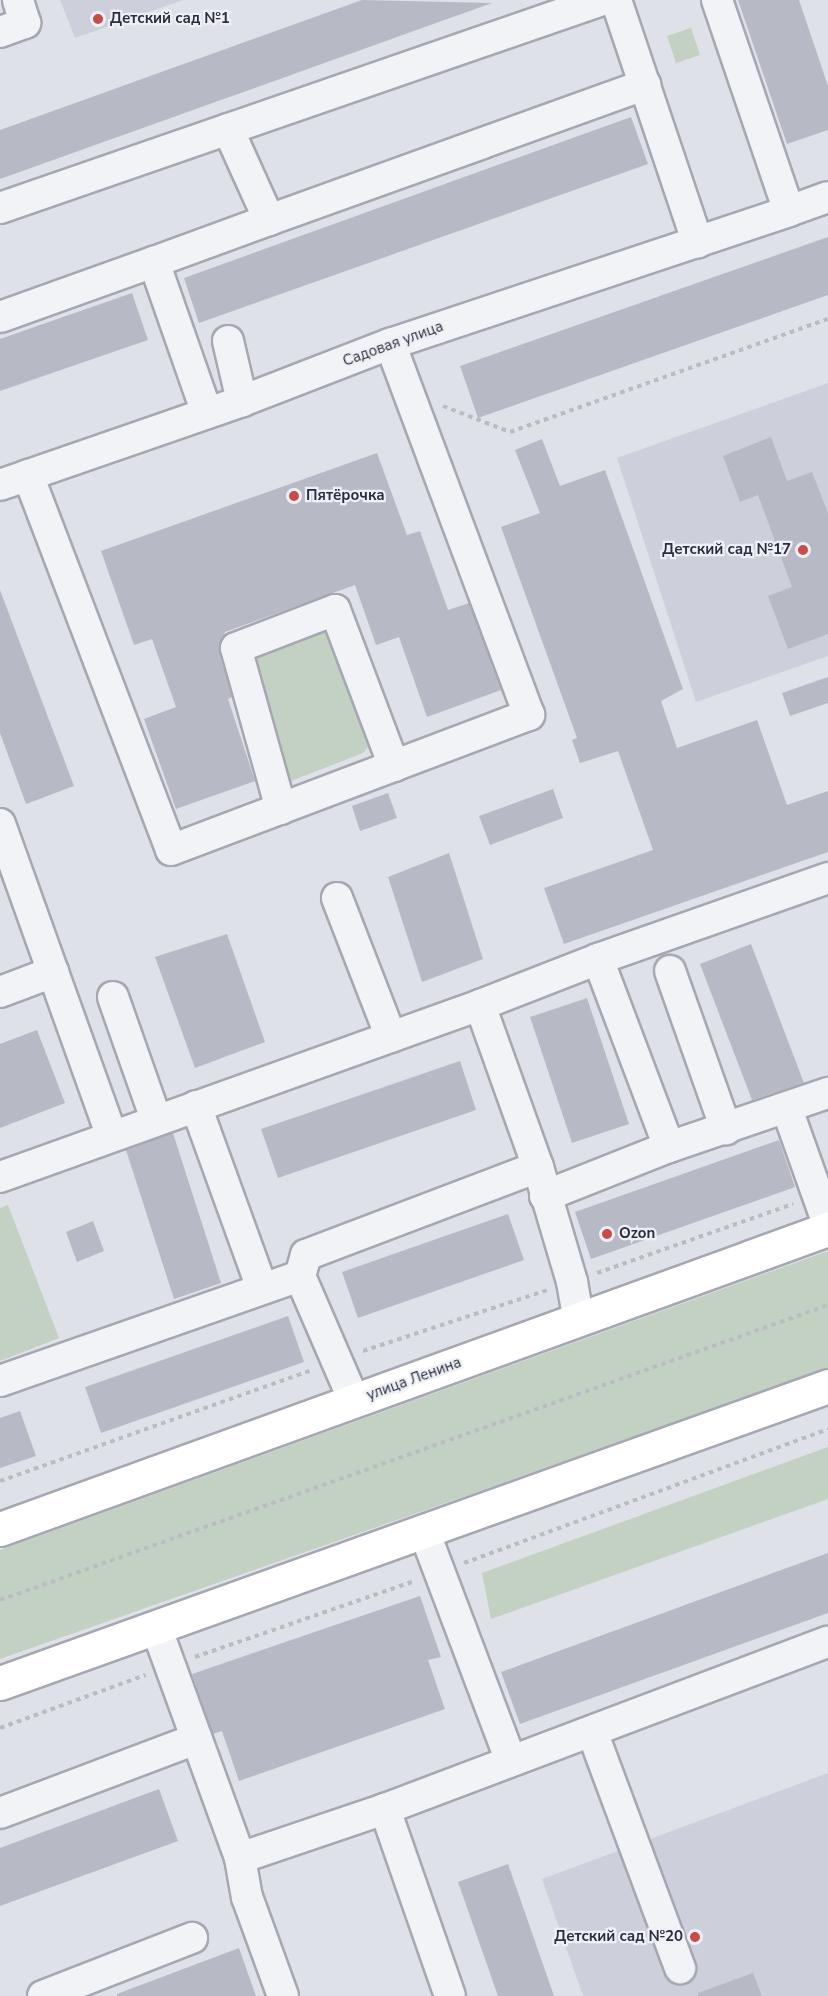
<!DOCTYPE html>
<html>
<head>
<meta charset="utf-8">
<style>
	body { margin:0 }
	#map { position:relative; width:828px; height:1996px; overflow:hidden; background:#dfe1e8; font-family:"Nunito Sans",sans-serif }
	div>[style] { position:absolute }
	.built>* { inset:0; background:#cdd0da }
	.green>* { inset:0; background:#c2d1c1 }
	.building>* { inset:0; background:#b7bac4 }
	.path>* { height:4px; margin-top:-2px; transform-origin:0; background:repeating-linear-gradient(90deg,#babcc2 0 4.5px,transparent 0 9px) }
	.roads { filter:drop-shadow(2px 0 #a5a7b2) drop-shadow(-2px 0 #a5a7b2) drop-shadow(0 2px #a5a7b2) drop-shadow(0 -2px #a5a7b2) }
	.minor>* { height:30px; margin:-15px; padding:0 15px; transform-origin:15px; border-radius:15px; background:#f2f3f6 }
	.major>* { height:33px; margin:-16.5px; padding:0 16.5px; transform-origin:16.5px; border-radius:16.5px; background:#fff }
	.dots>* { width:16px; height:16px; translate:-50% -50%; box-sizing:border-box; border:3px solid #eff0f5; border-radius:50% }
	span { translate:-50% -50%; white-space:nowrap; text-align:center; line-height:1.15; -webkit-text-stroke:4.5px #eff0f5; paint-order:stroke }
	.poi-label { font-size:15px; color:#292d3e; font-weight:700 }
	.left { translate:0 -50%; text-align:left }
	.right { translate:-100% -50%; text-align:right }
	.street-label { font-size:15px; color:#292d3e }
</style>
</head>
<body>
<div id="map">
	<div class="built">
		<div style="clip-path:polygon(60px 0,183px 0,75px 38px)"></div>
		<div style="clip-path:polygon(828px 383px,828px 656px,696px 702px,617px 458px)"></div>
		<div style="clip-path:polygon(828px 1773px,828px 1996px,583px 1996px,542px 1879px)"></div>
	</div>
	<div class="green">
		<div style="clip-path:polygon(691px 28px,700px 55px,676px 63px,667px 36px)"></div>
		<div style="clip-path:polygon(328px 625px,370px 730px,368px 747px,363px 753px,291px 781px,279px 773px,249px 657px)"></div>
		<div style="clip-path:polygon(8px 1205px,59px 1338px,0 1361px,0 1208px)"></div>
		<div style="clip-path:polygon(828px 1251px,828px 1369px,0 1659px,0 1550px)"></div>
		<div style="clip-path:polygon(828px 1447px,828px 1499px,491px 1619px,482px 1573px)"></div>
	</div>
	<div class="building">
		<div style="clip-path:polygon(362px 0,492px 3px,0 179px,0 130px)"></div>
		<div style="clip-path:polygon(738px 0,799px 0,828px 86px,828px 130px,787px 144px)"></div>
		<div style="clip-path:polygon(631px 117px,648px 164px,199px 323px,184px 278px)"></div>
		<div style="clip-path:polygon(828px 237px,828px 295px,478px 418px,460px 366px)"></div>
		<div style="clip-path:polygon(132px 293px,148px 340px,0 391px,0 339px)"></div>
		<div style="clip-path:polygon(771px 437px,787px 481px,812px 472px,828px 513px,828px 634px,788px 649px,768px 596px,792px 587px,758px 495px,740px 502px,723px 456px)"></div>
		<div style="clip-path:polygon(542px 439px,560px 486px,605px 470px,683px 689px,661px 701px,677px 748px,757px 720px,787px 805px,828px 791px,828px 852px,564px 944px,544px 888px,653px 850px,618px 751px,580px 763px,572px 740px,577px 738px,501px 527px,540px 513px,515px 450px)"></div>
		<div style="clip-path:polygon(377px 453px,407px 535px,420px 531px,448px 610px,469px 603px,501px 690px,427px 717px,399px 637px,376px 645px,355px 585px,225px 632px,219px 652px,232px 697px,228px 699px,255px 781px,176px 809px,144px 719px,176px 707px,152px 639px,134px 645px,101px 551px)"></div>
		<div style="clip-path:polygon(0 590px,74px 786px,26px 804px,0 733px)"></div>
		<div style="clip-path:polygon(828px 677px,828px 703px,790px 716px,782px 693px)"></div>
		<div style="clip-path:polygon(553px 789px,563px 818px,490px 845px,479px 816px)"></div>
		<div style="clip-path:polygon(388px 793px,397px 818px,360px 831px,352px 806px)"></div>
		<div style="clip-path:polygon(449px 853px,483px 959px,422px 982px,388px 877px)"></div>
		<div style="clip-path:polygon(227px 934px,265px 1042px,195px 1068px,155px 957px)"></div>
		<div style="clip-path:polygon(751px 944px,804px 1083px,752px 1100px,700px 964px)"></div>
		<div style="clip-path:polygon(587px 998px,629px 1124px,572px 1143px,530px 1017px)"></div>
		<div style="clip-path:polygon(37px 1030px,65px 1103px,0 1128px,0 1044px)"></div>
		<div style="clip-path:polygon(460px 1061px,476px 1110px,278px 1178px,261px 1129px)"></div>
		<div style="clip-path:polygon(173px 1133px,221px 1283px,174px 1299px,126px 1150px)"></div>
		<div style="clip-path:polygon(779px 1140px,795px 1187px,591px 1259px,575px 1212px)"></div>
		<div style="clip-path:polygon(508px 1214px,524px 1260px,358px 1318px,342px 1272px)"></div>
		<div style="clip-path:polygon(93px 1221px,104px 1251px,77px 1262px,66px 1232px)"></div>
		<div style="clip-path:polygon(288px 1316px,304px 1362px,101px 1433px,85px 1387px)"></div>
		<div style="clip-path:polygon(20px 1411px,36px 1456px,0 1468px,0 1418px)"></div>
		<div style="clip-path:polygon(828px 1553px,828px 1613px,520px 1724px,501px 1672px)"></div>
		<div style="clip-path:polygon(420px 1596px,441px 1657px,428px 1660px,445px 1709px,239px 1781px,222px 1731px,213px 1734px,192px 1674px)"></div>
		<div style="clip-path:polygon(159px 1789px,178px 1841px,0 1906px,0 1848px)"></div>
		<div style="clip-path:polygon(508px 1864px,554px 1996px,498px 1996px,458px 1882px)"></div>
		<div style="clip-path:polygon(239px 1948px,256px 1996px,117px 1996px,117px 1994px)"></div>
		<div style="clip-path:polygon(753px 1973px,762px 1996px,698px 1996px,698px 1993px)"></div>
	</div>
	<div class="path">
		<div style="left:443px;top:406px;width:72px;rotate:21.2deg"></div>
		<div style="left:510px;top:432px;width:337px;rotate:-19.6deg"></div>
		<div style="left:597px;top:1273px;width:208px;rotate:-19.4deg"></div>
		<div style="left:363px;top:1351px;width:194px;rotate:-18.3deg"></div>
		<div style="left:0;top:1481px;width:330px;rotate:-19.6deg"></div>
		<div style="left:464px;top:1563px;width:388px;rotate:-20.2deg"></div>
		<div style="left:0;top:1600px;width:879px;rotate:-19.61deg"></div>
		<div style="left:195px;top:1657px;width:233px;rotate:-19.1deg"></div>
		<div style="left:0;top:1728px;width:155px;rotate:-20deg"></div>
	</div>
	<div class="roads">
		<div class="minor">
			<div style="left:616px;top:0;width:256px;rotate:71.4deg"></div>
			<div style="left:717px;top:0;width:223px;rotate:71.2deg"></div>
			<div style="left:789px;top:211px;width:41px;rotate:-19.7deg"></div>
			<div style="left:0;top:32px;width:27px;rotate:-20deg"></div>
			<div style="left:25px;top:23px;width:24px;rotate:-107deg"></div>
			<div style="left:228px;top:129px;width:100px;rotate:65.7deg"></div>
			<div style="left:269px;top:220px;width:400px;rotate:-19.8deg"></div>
			<div style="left:0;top:208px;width:637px;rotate:-19.06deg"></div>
			<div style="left:154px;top:262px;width:122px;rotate:-20.1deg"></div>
			<div style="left:0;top:317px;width:164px;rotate:-19.7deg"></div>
			<div style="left:154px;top:262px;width:160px;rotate:70.7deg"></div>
			<div style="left:228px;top:341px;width:62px;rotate:76.9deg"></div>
			<div style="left:28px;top:475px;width:401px;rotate:69.1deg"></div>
			<div style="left:171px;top:850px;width:383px;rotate:-20.7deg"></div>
			<div style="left:529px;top:715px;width:396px;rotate:-110.5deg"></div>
			<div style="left:0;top:485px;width:256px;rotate:-19.1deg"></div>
			<div style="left:242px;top:401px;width:159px;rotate:-21.1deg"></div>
			<div style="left:390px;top:344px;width:421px;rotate:-18.4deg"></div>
			<div style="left:281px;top:809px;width:167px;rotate:-105.6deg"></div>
			<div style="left:236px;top:648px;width:106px;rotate:-21deg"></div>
			<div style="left:335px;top:610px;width:167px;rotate:69.3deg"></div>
			<div style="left:0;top:824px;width:331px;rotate:70.3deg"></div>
			<div style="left:337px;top:898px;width:149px;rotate:68.8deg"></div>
			<div style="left:670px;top:971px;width:168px;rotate:70.5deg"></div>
			<div style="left:0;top:992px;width:57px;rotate:-20.7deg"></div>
			<div style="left:113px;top:997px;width:129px;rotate:70.6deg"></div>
			<div style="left:480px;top:1005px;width:127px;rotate:-21.3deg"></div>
			<div style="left:598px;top:959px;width:244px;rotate:-19.4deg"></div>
			<div style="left:196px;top:1106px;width:194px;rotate:70.1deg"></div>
			<div style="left:787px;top:1109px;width:122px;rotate:70.4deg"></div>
			<div style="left:669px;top:1147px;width:168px;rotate:-18.8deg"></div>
			<div style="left:0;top:1177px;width:510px;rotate:-19.71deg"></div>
			<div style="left:480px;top:1005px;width:172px;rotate:70.3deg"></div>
			<div style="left:538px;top:1167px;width:120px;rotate:73.5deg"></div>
			<div style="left:572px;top:1282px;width:39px;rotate:80deg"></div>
			<div style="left:545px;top:1196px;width:133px;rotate:-21.6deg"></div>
			<div style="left:669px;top:1147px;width:201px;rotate:-110.7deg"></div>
			<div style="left:300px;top:1276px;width:22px;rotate:-74deg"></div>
			<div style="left:306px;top:1255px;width:248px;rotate:-20.8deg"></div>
			<div style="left:0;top:1381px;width:318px;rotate:-19.3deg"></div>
			<div style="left:300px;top:1276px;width:136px;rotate:66.6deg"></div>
			<div style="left:424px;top:1531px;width:246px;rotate:69.3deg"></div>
			<div style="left:156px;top:1627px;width:246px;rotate:70deg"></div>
			<div style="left:240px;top:1858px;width:40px;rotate:80deg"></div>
			<div style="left:247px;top:1897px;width:105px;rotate:70deg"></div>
			<div style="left:593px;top:1734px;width:250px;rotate:69.6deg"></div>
			<div style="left:0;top:1813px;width:210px;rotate:-20.7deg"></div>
			<div style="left:240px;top:1858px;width:153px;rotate:-18.7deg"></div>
			<div style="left:43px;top:1996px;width:160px;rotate:-21.3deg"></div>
			<div style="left:450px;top:1996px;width:198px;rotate:-109.2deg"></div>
			<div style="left:385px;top:1809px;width:473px;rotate:-20.7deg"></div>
		</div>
		<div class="major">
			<div style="left:0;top:1529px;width:881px;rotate:-19.92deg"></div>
			<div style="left:0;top:1683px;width:880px;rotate:-19.73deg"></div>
		</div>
	</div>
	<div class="dots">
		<div style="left:98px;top:19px;background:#c84c49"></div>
		<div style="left:294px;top:496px;background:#c84c49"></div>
		<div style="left:803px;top:550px;background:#c84c49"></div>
		<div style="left:607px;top:1234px;background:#c84c49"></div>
		<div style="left:695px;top:1937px;background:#c84c49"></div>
	</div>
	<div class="poi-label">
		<span class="left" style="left:110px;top:19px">Детский сад №1</span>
		<span class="left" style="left:306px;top:496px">Пятёрочка</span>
		<span class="right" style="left:791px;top:550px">Детский сад №17</span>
		<span class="left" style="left:619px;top:1234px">Ozon</span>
		<span class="right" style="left:683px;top:1937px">Детский сад №20</span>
	</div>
	<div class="street-label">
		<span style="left:393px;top:344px;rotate:-20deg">Садовая улица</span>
		<span style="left:414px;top:1379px;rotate:-20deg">улица Ленина</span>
	</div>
</div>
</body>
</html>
